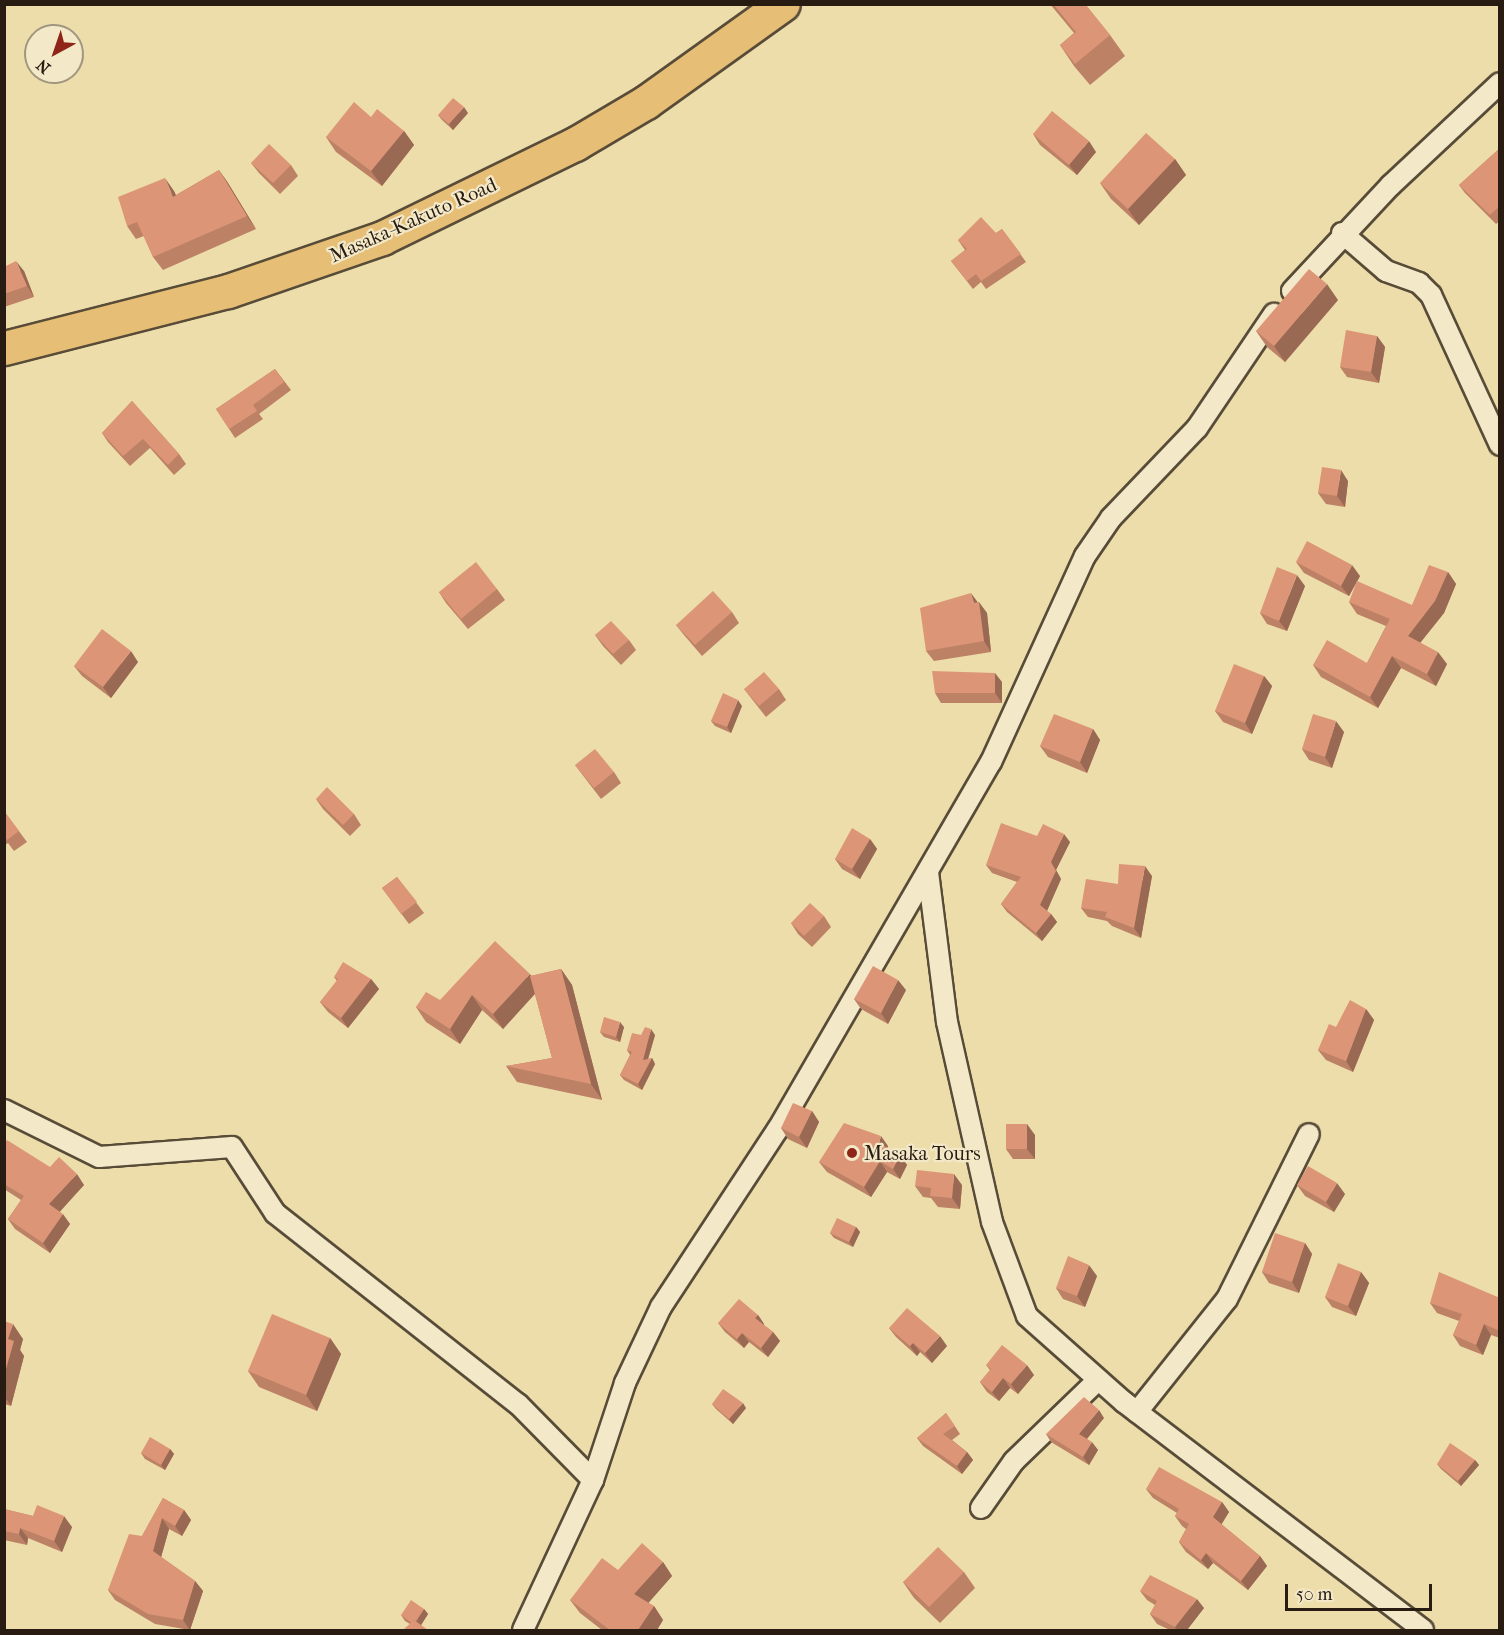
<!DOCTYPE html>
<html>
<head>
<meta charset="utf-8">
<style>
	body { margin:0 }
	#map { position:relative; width:1504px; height:1635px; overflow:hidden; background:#ecddab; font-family:"IM FELL French Canon",serif }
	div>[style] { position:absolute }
	.roads { filter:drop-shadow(2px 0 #584c38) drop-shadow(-2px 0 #584c38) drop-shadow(0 2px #584c38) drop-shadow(0 -2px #584c38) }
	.minor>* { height:20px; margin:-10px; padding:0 10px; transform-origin:10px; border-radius:10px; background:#f3e9c8 }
	.trunk>* { height:33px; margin:-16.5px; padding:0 16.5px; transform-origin:16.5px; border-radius:16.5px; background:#e6be76 }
	.wall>* { inset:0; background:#bd8166 }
	.shaded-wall>* { inset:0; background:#9a6953 }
	.building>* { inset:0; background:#dc9677 }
	.dots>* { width:16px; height:16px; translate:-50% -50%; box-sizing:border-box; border:3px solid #f3e9c8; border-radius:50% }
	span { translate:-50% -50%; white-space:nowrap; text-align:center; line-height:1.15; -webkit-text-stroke:4.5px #f3e9c8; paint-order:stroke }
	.street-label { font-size:20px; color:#271b12 }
	.poi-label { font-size:20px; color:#271b12 }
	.left { translate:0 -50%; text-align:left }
	.frame { position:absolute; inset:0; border:6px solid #271b12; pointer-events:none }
	.north { position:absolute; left:24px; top:24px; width:60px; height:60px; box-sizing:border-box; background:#f3e9c8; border:2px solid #a1977f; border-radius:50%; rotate:220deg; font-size:16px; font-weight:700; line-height:24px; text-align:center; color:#271b12 }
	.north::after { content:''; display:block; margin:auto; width:21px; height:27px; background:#8f2418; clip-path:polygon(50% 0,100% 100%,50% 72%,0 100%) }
	.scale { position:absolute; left:1285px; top:1584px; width:147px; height:27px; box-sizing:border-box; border:3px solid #271b12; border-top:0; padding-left:8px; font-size:18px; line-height:21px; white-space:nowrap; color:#271b12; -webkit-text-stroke:4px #f3e9c8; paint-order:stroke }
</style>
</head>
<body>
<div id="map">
	<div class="roads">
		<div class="minor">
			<div style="left:1342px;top:233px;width:58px;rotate:40.8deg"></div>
			<div style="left:1386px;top:271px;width:35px;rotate:20deg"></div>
			<div style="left:1419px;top:283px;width:17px;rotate:45deg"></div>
			<div style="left:1431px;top:295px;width:165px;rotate:65.3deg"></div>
			<div style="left:1292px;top:291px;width:145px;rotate:-47deg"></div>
			<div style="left:1391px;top:185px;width:149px;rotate:-43.1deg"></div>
			<div style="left:928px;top:872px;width:151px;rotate:82.8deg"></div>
			<div style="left:947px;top:1022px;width:205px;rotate:77.3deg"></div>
			<div style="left:992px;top:1222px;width:100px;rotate:69.6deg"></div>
			<div style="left:1027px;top:1316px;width:130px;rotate:41.6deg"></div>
			<div style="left:1124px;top:1402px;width:376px;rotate:37.3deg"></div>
			<div style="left:4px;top:1110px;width:106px;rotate:26.3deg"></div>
			<div style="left:99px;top:1157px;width:133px;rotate:-4.3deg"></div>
			<div style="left:232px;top:1147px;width:79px;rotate:56.9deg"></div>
			<div style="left:275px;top:1213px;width:309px;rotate:38.2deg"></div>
			<div style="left:518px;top:1404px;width:107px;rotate:45.4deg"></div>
			<div style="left:1137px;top:1412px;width:144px;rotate:-51.5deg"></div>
			<div style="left:1227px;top:1299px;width:184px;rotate:-63.6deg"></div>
			<div style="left:981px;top:1508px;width:57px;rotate:-54.9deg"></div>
			<div style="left:1014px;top:1461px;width:117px;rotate:-44deg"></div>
			<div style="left:523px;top:1630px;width:166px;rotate:-65deg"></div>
			<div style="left:593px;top:1480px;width:102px;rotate:-71.7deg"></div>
			<div style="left:625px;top:1383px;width:84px;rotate:-64.7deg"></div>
			<div style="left:661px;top:1307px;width:213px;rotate:-56.7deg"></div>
			<div style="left:778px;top:1129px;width:424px;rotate:-59.9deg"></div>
			<div style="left:991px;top:762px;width:226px;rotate:-65.5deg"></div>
			<div style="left:1085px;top:556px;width:46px;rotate:-55.6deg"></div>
			<div style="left:1111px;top:518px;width:124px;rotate:-46.3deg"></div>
			<div style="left:1197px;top:428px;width:138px;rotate:-56deg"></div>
		</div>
		<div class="trunk">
			<div style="left:4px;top:348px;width:231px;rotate:-14.3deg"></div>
			<div style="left:228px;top:291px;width:163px;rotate:-19deg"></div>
			<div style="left:382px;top:238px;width:215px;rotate:-26deg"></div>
			<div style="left:575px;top:144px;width:82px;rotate:-30.6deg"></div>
			<div style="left:646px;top:102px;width:168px;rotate:-35.6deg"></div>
		</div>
	</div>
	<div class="wall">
		<div style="clip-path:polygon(1050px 4px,1085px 4px,1110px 35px,1125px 56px,1090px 85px,1074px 66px,1060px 45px,1074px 33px)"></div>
		<div style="clip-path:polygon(468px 113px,453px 130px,442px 120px,438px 115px)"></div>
		<div style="clip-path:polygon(371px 117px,404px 131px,414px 145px,382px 186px,336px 152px,326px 137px)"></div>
		<div style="clip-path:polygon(1033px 134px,1096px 152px,1077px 175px,1040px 145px)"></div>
		<div style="clip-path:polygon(1500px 148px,1500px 221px,1496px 224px,1465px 193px,1459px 185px)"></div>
		<div style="clip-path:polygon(1175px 159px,1186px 175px,1139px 225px,1111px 199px,1100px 183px)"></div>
		<div style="clip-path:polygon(251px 163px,291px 165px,298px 176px,280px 194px,259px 173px)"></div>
		<div style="clip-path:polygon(219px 170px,228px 183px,256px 229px,163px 270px,153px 257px,144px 236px,136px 239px,127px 226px,174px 191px,176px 195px)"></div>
		<div style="clip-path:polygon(1002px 229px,1026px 262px,986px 289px,981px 282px,973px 289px,951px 261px,965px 250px,958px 240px,996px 233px)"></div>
		<div style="clip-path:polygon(4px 267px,24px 271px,34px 297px,4px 307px)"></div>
		<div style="clip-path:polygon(1338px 300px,1285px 362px,1267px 347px,1256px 331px)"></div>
		<div style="clip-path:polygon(1377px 336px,1385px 347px,1379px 383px,1347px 377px,1340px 367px)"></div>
		<div style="clip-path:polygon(275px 369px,291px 390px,259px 414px,263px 419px,235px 438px,216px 409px)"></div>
		<div style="clip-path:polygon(132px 401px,179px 454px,186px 464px,174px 475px,150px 448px,130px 466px,108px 442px,102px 433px)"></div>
		<div style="clip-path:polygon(1348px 481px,1345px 507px,1326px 504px,1318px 493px)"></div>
		<div style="clip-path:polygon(1296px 562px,1360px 576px,1349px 596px,1304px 573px)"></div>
		<div style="clip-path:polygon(1448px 572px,1456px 584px,1444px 613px,1420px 643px,1447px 664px,1436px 686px,1401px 668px,1378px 708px,1321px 677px,1313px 665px,1367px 663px,1386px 626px,1357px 614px,1349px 602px,1412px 605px)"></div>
		<div style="clip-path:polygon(1305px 586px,1287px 631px,1267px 624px,1260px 613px)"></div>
		<div style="clip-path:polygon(497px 589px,505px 600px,468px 629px,446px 603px,439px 592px)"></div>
		<div style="clip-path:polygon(978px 602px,987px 613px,991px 652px,934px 661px,926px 651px)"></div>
		<div style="clip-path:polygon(732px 612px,739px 623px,702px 656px,684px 635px,676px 625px)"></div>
		<div style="clip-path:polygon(595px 635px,629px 640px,636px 650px,621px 665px,603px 646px)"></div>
		<div style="clip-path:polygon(138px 662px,111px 698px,82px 676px,74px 666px)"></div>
		<div style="clip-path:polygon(1264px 676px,1272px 686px,1252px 734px,1223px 722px,1215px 711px)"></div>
		<div style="clip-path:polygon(1002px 682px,1002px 703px,941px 703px,935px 693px)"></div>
		<div style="clip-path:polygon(744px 689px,779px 689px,786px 700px,766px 717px)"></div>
		<div style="clip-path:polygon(742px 706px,731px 733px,715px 726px,711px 721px)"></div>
		<div style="clip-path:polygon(1093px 729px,1100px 740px,1087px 773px,1048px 757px,1040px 746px)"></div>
		<div style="clip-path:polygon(1344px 732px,1332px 768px,1309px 760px,1302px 749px)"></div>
		<div style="clip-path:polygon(575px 765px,614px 772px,621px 783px,601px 799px)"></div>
		<div style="clip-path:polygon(316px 799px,354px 814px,361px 825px,350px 836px,323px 809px)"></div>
		<div style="clip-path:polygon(4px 811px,27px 842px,14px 851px,8px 843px,4px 846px)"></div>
		<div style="clip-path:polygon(1037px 836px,1070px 842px,1056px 870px,1061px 879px,1047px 911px,1051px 914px,1057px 922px,1042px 941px,1007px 912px,1001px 904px,1017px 882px,992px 873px,986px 865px)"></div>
		<div style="clip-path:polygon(870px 839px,877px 849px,860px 879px,842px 869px,835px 859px)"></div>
		<div style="clip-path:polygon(1152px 876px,1141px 938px,1112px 926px,1107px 921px,1088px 917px,1081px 908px)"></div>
		<div style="clip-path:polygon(397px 877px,424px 913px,409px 924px,382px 888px)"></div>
		<div style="clip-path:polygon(824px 916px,831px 927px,812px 947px,798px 934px,791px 923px)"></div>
		<div style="clip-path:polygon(561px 969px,572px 985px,602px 1100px,517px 1082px,506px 1066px,552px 1058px,535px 994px,503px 1029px,482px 1010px,460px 1044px,426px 1022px,416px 1007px,531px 976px)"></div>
		<div style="clip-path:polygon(334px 977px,371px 979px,379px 989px,348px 1028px,328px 1012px,320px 1002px,337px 981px)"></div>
		<div style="clip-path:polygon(906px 990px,888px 1024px,861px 1009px,854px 999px)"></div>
		<div style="clip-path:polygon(1366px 1009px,1374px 1020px,1353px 1072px,1326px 1060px,1318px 1050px,1336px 1027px)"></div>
		<div style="clip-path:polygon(624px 1027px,620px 1042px,604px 1037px,600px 1032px)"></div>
		<div style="clip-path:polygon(641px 1035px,655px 1035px,648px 1059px,652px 1058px,655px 1064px,642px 1090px,624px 1080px,620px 1075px,630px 1055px,627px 1050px)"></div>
		<div style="clip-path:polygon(812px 1111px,819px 1122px,807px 1148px,788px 1139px,781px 1128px)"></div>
		<div style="clip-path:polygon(1035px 1135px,1035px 1159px,1013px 1159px,1006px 1149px)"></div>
		<div style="clip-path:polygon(4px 1144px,84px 1185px,59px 1211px,70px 1224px,50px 1253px,15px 1229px,8px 1219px,21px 1200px,4px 1189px)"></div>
		<div style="clip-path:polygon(888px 1146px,887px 1148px,900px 1155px,907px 1165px,900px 1179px,887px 1172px,871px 1197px,827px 1172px,819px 1162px)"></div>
		<div style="clip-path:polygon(962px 1185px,960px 1209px,938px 1207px,931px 1198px,923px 1197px,915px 1186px)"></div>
		<div style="clip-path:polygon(1297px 1185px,1345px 1194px,1334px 1212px,1305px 1196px)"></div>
		<div style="clip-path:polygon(856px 1227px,860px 1232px,853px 1247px,834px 1238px,830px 1233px)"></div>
		<div style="clip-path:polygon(1305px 1243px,1312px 1254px,1299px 1293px,1269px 1283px,1262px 1272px)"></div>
		<div style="clip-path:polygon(1361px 1272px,1369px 1283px,1356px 1316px,1332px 1307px,1325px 1297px)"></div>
		<div style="clip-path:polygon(1097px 1276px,1085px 1307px,1063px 1299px,1056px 1288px)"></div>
		<div style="clip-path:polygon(1500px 1298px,1500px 1338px,1491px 1335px,1483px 1355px,1460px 1346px,1453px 1335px,1459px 1321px,1437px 1313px,1430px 1303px)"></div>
		<div style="clip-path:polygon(758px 1315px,764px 1324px,764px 1325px,773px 1332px,780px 1341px,768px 1357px,749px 1342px,744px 1348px,725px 1332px,718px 1323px)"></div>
		<div style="clip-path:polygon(4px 1321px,23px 1339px,20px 1350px,24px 1356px,11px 1406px,4px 1404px)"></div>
		<div style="clip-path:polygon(889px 1328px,947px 1346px,932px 1363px,920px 1352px,917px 1356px,896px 1337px)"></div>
		<div style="clip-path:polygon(330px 1338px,341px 1354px,317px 1411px,259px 1387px,248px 1371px)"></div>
		<div style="clip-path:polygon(986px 1365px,1034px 1375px,1018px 1394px,1010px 1388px,999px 1401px,987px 1392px,980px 1382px,990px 1370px)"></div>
		<div style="clip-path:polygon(712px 1404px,746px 1408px,733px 1424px,716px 1409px)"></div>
		<div style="clip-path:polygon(946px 1413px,960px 1434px,952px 1440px,967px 1452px,973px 1460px,962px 1474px,923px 1446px,917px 1438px)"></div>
		<div style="clip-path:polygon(1104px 1418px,1087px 1439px,1098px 1450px,1089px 1465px,1051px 1442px,1046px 1434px)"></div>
		<div style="clip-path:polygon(170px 1449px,174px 1454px,165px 1470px,145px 1459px,141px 1453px)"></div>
		<div style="clip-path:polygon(1475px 1460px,1479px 1465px,1461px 1486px,1441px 1469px,1437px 1464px)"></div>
		<div style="clip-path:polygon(1146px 1489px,1222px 1502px,1229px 1512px,1221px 1524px,1260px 1556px,1267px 1566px,1248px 1590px,1213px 1563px,1208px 1569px,1186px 1552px,1179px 1542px,1186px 1529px,1182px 1526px,1175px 1516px,1177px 1513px,1153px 1498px)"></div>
		<div style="clip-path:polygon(163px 1498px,184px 1510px,191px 1520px,182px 1536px,169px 1529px,161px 1557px,195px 1581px,203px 1591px,190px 1630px,155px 1624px,115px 1600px,108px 1590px,142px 1536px)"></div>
		<div style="clip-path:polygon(4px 1509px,33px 1516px,72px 1527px,62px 1552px,28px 1538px,27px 1545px,4px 1540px)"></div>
		<div style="clip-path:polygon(663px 1562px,672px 1576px,648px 1603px,654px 1606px,663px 1620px,657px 1630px,602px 1630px,580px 1613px,570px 1600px,618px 1570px)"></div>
		<div style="clip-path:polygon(964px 1572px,975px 1588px,940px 1623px,914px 1598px,903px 1582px)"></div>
		<div style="clip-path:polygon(1140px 1591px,1204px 1608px,1187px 1630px,1170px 1630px,1157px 1624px,1150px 1614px,1155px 1605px,1147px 1600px)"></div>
		<div style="clip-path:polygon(424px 1609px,428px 1614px,421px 1625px,410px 1624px,405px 1621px,401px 1615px)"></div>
	</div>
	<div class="shaded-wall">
		<div style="clip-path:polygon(464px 107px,468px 113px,453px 130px,449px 124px)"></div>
		<div style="clip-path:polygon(404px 131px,414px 145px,382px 186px,371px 171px)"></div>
		<div style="clip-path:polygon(1089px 141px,1096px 152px,1077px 175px,1069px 165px)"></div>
		<div style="clip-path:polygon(1175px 159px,1186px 175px,1139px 225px,1128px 209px)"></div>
		<div style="clip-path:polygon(219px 170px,228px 183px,256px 229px,247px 216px)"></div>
		<div style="clip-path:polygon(165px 178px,174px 191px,182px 210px,173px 197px)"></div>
		<div style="clip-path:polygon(16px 261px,24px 271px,34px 297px,27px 286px)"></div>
		<div style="clip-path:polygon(1327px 284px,1338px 300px,1285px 362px,1274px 346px)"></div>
		<div style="clip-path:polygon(1377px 336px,1385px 347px,1379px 383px,1371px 372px)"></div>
		<div style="clip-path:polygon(1341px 470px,1348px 481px,1345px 507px,1337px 496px)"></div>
		<div style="clip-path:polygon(1352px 565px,1360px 576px,1349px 596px,1341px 586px)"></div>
		<div style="clip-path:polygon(1448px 572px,1456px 584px,1444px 613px,1416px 648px,1408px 636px)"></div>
		<div style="clip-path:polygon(1297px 575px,1305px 586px,1287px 631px,1279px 621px)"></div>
		<div style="clip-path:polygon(971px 593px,979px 604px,979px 602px,987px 613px,991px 652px,984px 641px)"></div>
		<div style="clip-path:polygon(131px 651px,138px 662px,111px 698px,103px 687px)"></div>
		<div style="clip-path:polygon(1438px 652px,1447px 664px,1436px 686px,1427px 674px)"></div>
		<div style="clip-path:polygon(1392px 656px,1401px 668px,1378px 708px,1370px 697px)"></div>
		<div style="clip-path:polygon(995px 673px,1002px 682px,1002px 703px,995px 693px)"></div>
		<div style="clip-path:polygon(1264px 676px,1272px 686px,1252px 734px,1245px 723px)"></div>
		<div style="clip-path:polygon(738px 700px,742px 706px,731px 733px,727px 727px)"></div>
		<div style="clip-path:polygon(1336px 721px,1344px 732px,1332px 768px,1325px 757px)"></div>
		<div style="clip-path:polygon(1093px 729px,1100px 740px,1087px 773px,1080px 762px)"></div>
		<div style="clip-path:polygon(1064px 834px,1070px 842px,1056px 870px,1061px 879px,1046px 913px,1040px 905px,1051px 862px)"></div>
		<div style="clip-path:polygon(870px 839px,877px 849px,860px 879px,852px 869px)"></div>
		<div style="clip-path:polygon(1145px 866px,1152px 876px,1141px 938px,1134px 928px)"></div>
		<div style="clip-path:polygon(1051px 914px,1057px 922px,1042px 941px,1036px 933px)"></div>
		<div style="clip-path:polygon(561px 969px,572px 985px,602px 1100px,591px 1084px)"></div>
		<div style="clip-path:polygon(530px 974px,540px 988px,503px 1029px,493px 1014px)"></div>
		<div style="clip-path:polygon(371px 979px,379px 989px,348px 1028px,341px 1018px)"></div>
		<div style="clip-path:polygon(898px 980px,906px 990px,888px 1024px,881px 1013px)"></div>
		<div style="clip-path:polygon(472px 995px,482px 1010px,460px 1044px,450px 1029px)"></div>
		<div style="clip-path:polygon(1366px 1009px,1374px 1020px,1353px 1072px,1346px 1061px)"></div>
		<div style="clip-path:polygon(620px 1022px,624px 1027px,620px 1042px,616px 1037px)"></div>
		<div style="clip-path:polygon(651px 1029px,655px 1035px,646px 1066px,643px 1060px)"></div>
		<div style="clip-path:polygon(652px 1058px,655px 1064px,642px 1090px,638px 1084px)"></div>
		<div style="clip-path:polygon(812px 1111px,819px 1122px,807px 1148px,799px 1137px)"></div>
		<div style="clip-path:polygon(1027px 1124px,1035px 1135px,1035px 1159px,1027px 1149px)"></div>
		<div style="clip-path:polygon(881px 1136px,888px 1146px,886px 1153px,879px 1143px)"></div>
		<div style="clip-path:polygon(900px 1155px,907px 1165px,900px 1179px,893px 1169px)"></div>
		<div style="clip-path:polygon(880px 1161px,887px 1172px,871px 1197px,864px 1187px)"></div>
		<div style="clip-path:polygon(77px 1174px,84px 1185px,57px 1215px,49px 1204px)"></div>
		<div style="clip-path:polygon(954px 1174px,962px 1185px,960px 1209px,952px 1198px)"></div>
		<div style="clip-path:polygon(1337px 1183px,1345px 1194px,1334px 1212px,1326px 1202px)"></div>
		<div style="clip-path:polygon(63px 1214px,70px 1224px,50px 1253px,43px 1243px)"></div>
		<div style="clip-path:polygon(856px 1227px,860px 1232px,853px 1247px,849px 1242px)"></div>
		<div style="clip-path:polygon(1305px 1243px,1312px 1254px,1299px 1293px,1292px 1282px)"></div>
		<div style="clip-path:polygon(1089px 1265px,1097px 1276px,1085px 1307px,1077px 1296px)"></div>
		<div style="clip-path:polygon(1361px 1272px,1369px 1283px,1356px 1316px,1348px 1306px)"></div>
		<div style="clip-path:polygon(758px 1315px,764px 1324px,762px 1327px,755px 1318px)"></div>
		<div style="clip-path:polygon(13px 1324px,23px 1339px,20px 1350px,24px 1356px,11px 1406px,4px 1396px,4px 1376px,8px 1339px)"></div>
		<div style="clip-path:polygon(1484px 1324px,1491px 1335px,1483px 1355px,1476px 1345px)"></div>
		<div style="clip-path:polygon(773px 1332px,780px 1341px,768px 1357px,761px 1348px)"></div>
		<div style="clip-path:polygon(742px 1333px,749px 1342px,744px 1348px,737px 1339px)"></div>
		<div style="clip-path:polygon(940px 1336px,947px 1346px,932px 1363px,925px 1353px)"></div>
		<div style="clip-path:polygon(330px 1338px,341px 1354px,317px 1411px,306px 1395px)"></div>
		<div style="clip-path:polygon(913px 1343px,920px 1352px,917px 1356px,910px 1346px)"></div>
		<div style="clip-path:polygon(1027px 1365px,1034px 1375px,1018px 1394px,1011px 1384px)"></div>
		<div style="clip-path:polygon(1003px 1378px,1010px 1388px,999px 1401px,992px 1392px)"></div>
		<div style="clip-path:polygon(743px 1403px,746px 1408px,733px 1424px,729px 1419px)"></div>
		<div style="clip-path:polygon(1099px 1410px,1104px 1418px,1084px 1442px,1079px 1434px)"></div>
		<div style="clip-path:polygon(1092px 1442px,1098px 1450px,1089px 1465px,1083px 1457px)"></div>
		<div style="clip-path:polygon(170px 1449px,174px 1454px,165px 1470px,161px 1465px)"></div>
		<div style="clip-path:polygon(967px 1452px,973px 1460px,962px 1474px,957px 1466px)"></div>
		<div style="clip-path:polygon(1475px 1460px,1479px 1465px,1461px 1486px,1458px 1481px)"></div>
		<div style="clip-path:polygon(1222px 1502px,1229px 1512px,1220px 1527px,1213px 1517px)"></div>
		<div style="clip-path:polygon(184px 1510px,191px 1520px,182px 1536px,175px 1526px)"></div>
		<div style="clip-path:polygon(64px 1516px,72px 1527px,62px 1552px,54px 1541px)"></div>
		<div style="clip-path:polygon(162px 1518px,169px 1529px,160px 1561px,153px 1551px)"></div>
		<div style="clip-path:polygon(20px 1528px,28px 1538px,27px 1545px,19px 1534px)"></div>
		<div style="clip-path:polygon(1206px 1553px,1213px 1563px,1208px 1569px,1201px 1560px)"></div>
		<div style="clip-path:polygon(1260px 1556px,1267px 1566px,1248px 1590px,1241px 1581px)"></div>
		<div style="clip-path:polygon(663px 1562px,672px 1576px,644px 1608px,634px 1594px)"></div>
		<div style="clip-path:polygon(195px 1581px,203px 1591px,190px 1630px,183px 1620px)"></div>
		<div style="clip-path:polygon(1197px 1599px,1204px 1608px,1187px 1630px,1177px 1630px,1175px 1627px)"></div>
		<div style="clip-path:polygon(654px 1606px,663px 1620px,657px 1630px,638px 1630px)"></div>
		<div style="clip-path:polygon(424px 1609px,428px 1614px,418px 1630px,414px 1625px)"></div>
	</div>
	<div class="building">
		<div style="clip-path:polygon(1053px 4px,1085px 4px,1110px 35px,1075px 64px,1060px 45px,1076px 32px)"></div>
		<div style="clip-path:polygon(453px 98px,464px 107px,449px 124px,438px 115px)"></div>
		<div style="clip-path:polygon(354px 102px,371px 117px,377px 109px,404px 131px,371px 171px,326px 137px)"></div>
		<div style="clip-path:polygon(1052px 111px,1089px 141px,1069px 165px,1033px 134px)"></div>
		<div style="clip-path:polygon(1146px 133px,1175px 159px,1128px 209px,1100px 183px)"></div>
		<div style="clip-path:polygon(269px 144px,291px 165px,273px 183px,251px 163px)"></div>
		<div style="clip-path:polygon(1500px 148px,1500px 206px,1490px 215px,1459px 185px)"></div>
		<div style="clip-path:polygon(219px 170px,247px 216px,153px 257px,137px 222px,127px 226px,118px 197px,165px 178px,173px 197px)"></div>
		<div style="clip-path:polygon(981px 217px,996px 233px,1002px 229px,1021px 254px,981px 281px,976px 274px,967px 281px,951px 261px,967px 249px,958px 240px)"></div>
		<div style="clip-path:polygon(16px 261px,27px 286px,4px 294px,4px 267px)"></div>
		<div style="clip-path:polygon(1309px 269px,1327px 284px,1274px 346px,1256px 331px)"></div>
		<div style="clip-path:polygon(1346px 330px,1377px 336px,1371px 372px,1340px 367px)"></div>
		<div style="clip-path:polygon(275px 369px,284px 382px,253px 405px,257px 411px,229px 429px,216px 409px)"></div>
		<div style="clip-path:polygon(132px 401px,179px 454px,168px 465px,143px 439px,123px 456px,102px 433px)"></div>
		<div style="clip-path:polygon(1322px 467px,1341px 470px,1337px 496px,1318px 493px)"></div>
		<div style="clip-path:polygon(1307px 541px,1352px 565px,1341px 586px,1296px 562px)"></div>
		<div style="clip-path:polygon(476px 562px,497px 589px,461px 619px,439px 592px)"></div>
		<div style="clip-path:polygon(1429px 565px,1448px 572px,1435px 601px,1408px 636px,1438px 652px,1427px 674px,1392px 656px,1370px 697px,1313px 665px,1327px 640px,1367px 663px,1390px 619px,1349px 602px,1357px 581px,1412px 605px)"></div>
		<div style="clip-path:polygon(1277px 567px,1297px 575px,1279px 621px,1260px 613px)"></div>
		<div style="clip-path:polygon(713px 591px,732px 612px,695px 645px,676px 625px)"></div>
		<div style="clip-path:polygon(971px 593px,974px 603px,979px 602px,984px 641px,926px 651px,920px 608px)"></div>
		<div style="clip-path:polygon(611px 621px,629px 640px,613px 654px,595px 635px)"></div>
		<div style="clip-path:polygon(102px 629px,131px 651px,103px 687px,74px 666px)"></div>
		<div style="clip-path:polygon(1234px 664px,1264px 676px,1245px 723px,1215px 711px)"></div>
		<div style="clip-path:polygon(932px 671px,995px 673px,995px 693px,935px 693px)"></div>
		<div style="clip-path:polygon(764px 672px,779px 689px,759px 706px,744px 689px)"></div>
		<div style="clip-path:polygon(723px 693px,738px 700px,727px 727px,711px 721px)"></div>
		<div style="clip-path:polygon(1054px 714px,1093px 729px,1080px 762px,1040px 746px)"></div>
		<div style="clip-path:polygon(1313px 714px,1336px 721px,1325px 757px,1302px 749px)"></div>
		<div style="clip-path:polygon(595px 749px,614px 772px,594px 788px,575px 765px)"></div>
		<div style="clip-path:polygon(327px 787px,354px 814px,343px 825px,316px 799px)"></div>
		<div style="clip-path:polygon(4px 811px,19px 831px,7px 840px,4px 837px)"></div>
		<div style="clip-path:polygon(1001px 823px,1037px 836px,1043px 824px,1064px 834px,1051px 862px,1056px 871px,1040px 905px,1051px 914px,1036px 933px,1001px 904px,1021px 877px,986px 865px)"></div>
		<div style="clip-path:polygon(852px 828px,870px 839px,852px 869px,835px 859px)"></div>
		<div style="clip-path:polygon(1119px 864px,1145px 866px,1134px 928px,1105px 917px,1107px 912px,1081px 908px,1086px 879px,1118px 884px)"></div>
		<div style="clip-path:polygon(397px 877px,417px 902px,401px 914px,382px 888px)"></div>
		<div style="clip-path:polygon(810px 903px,824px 916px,804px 936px,791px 923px)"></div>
		<div style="clip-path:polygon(495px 941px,530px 974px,493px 1014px,472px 995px,450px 1029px,416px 1007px,426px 992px,440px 1000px)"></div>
		<div style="clip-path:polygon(343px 962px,371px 979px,341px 1018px,320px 1002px,338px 979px,334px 977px)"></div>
		<div style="clip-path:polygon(873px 966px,898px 980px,881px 1013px,854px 999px)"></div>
		<div style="clip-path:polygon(561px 969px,591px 1084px,506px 1066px,552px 1058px,530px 976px)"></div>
		<div style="clip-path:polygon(1350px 1000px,1366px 1009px,1346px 1061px,1318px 1050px,1329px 1024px,1336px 1027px)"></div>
		<div style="clip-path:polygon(604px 1017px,620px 1022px,616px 1037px,600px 1032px)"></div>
		<div style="clip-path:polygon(645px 1027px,651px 1029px,643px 1060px,652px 1058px,638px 1084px,620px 1075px,632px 1052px,627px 1050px,632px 1033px,641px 1035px)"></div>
		<div style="clip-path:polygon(793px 1103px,812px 1111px,799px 1137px,781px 1128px)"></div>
		<div style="clip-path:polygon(844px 1123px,881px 1136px,879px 1143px,900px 1155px,893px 1169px,880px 1161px,864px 1187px,819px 1162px)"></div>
		<div style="clip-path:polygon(1006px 1124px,1027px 1124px,1027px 1149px,1006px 1149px)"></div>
		<div style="clip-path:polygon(7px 1140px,50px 1167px,59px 1157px,77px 1174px,49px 1204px,63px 1214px,43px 1243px,8px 1219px,24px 1196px,4px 1184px,4px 1144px)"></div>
		<div style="clip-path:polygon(1308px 1166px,1337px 1183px,1326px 1202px,1297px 1185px)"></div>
		<div style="clip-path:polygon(917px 1170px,954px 1174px,952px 1198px,930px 1196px,931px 1188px,915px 1186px)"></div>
		<div style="clip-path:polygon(837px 1218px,856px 1227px,849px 1242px,830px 1233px)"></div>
		<div style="clip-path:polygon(1275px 1233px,1305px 1243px,1292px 1282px,1262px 1272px)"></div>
		<div style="clip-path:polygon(1068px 1256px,1089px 1265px,1077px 1296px,1056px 1288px)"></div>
		<div style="clip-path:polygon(1338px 1263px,1361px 1272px,1348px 1306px,1325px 1297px)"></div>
		<div style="clip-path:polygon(1439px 1272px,1500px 1298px,1500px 1331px,1484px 1324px,1476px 1345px,1453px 1335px,1462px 1314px,1430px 1303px)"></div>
		<div style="clip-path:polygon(739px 1299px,758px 1315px,755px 1318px,773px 1332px,761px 1348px,742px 1333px,737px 1339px,718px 1323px)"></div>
		<div style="clip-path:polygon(907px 1308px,940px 1336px,925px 1353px,913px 1343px,910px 1346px,889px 1328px)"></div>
		<div style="clip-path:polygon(272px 1314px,330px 1338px,306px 1395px,248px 1371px)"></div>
		<div style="clip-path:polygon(4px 1321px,13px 1324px,8px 1339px,14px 1341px,4px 1376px)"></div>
		<div style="clip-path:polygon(1002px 1345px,1027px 1365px,1011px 1384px,1003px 1378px,992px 1392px,980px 1382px,991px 1369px,986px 1365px)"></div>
		<div style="clip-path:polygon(723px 1389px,743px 1403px,729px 1419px,712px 1404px)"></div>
		<div style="clip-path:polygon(1084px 1397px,1099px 1410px,1079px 1434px,1092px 1442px,1083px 1457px,1046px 1434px)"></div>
		<div style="clip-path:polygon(946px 1413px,955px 1426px,943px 1434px,967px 1452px,957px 1466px,917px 1438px)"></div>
		<div style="clip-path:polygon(1500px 1429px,1500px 1458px,1498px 1430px)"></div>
		<div style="clip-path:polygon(150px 1437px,170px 1449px,161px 1465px,141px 1453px)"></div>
		<div style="clip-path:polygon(1450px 1443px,1475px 1460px,1458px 1481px,1437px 1464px)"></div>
		<div style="clip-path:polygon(1159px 1467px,1222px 1502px,1213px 1517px,1260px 1556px,1241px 1581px,1206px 1553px,1201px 1560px,1179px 1542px,1189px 1524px,1175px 1516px,1179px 1509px,1146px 1489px)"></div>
		<div style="clip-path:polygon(163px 1498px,184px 1510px,175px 1526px,162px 1518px,153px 1551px,195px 1581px,183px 1620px,148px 1614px,108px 1590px,129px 1534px,142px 1536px)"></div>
		<div style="clip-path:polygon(37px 1505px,64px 1516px,54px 1541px,20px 1528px,19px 1534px,4px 1531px,4px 1509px,33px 1516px)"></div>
		<div style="clip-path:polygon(642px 1543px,663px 1562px,634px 1594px,654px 1606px,638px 1630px,610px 1630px,570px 1600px,602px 1558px,618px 1570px)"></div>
		<div style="clip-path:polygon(938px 1547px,964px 1572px,929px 1607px,903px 1582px)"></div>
		<div style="clip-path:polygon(1150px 1575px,1197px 1599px,1175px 1627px,1150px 1614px,1157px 1601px,1140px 1591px)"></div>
		<div style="clip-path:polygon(411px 1600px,424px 1609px,416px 1621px,414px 1620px,412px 1623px,401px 1615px)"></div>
		<div style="clip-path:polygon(414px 1620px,428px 1630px,403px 1630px)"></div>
	</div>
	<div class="dots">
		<div style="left:852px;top:1153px;background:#8f2418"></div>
	</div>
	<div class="street-label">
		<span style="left:413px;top:220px;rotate:-24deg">Masaka-Kakuto Road</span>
	</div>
	<div class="poi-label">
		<span class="left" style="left:864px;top:1153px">Masaka Tours</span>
	</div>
	<div class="frame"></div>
	<div class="north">N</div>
	<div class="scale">50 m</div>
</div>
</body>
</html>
